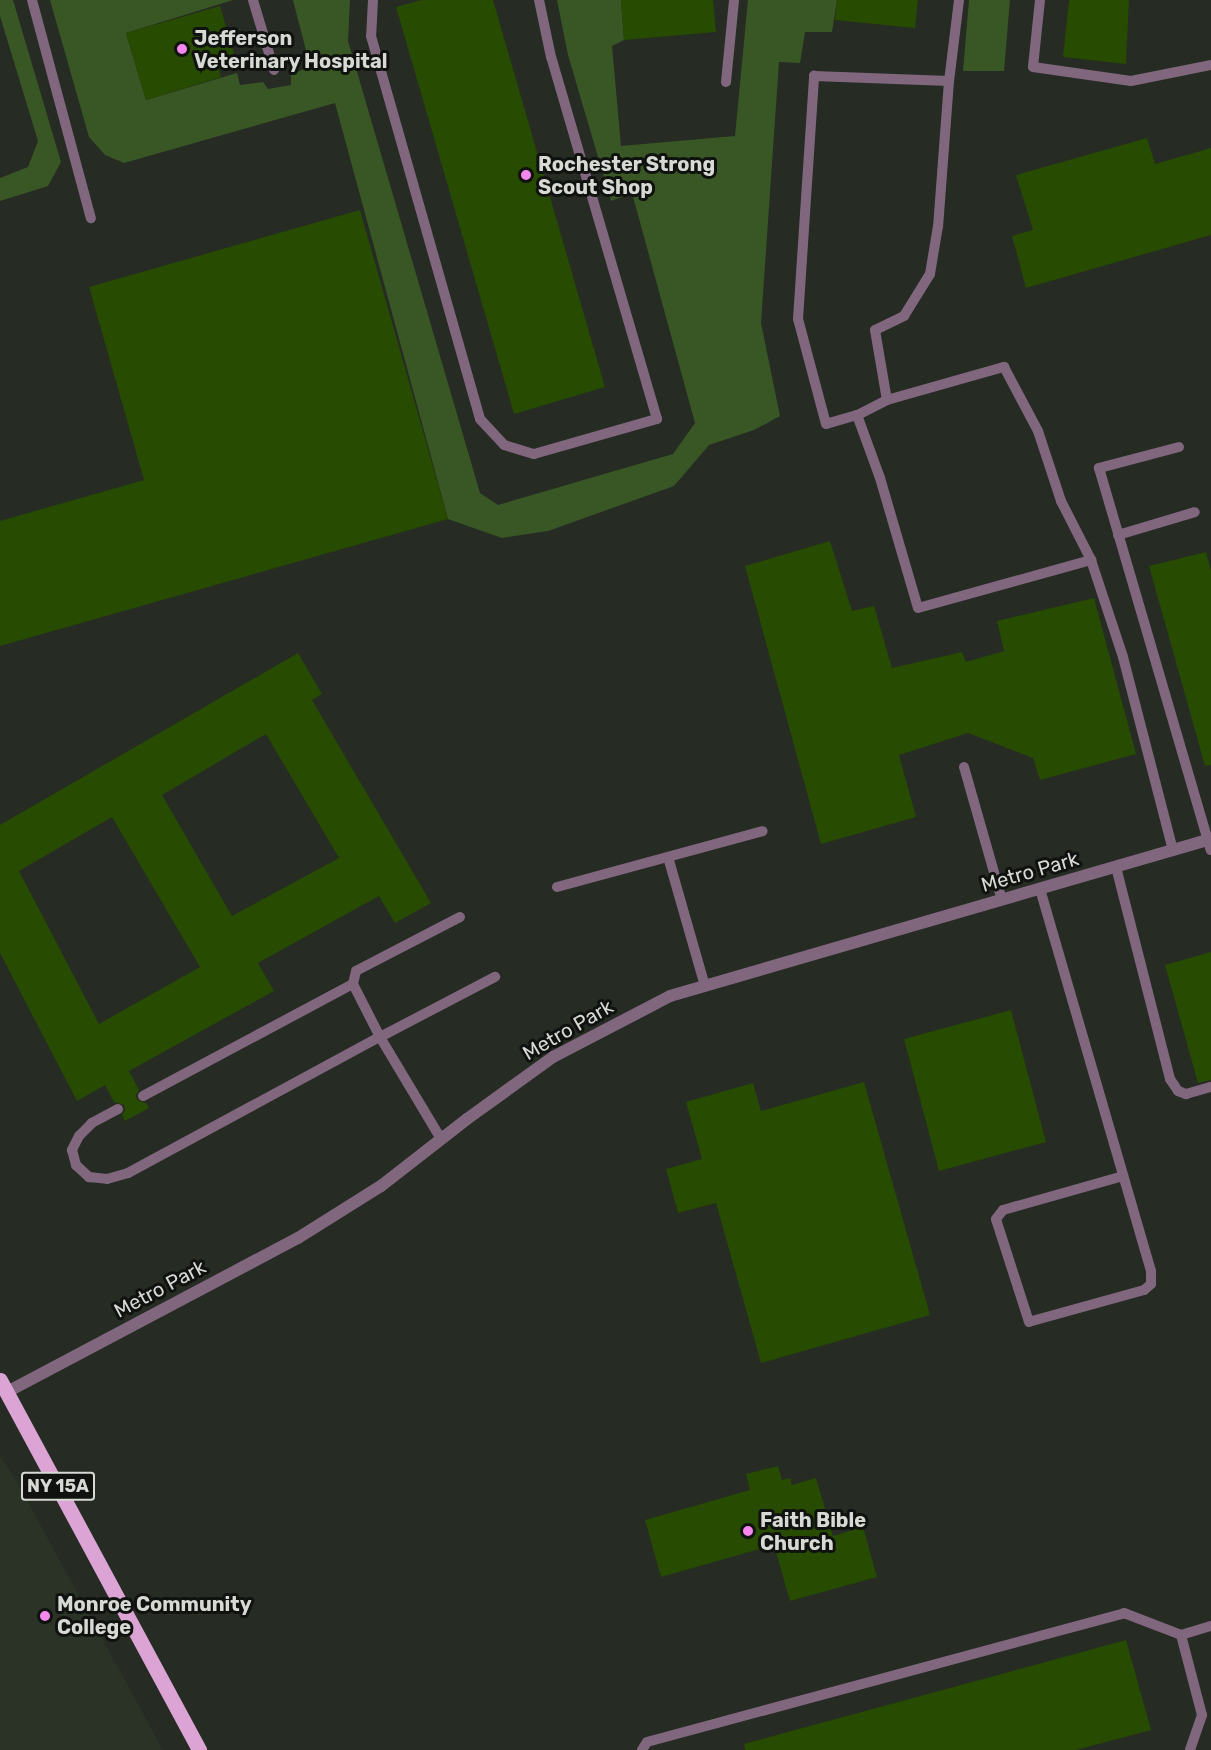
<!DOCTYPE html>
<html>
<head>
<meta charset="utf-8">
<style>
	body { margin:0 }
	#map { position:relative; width:1211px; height:1750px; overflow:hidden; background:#262b24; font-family:Rubik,sans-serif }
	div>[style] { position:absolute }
	.built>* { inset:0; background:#2b3326 }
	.green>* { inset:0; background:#395724 }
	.building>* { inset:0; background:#264b01 }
	.service>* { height:10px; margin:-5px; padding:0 5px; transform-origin:5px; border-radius:5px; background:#81677e }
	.minor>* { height:12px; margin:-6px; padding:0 6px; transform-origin:6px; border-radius:6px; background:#81677e }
	.primary>* { height:15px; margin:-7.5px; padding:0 7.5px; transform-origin:7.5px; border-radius:7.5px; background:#dba4d5 }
	.dots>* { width:16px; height:16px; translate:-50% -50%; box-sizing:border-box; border:3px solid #10120f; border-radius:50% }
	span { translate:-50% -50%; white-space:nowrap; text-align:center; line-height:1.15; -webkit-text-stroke:6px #10120f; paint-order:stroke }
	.shield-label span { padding:2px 4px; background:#10120f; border:2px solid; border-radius:4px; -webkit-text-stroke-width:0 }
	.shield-label { font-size:18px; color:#d6d9d4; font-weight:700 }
	.poi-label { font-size:20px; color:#d6d9d4; font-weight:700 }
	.left { translate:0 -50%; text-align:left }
	.street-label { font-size:20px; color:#d6d9d4 }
</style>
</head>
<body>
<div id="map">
	<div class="built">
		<div style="clip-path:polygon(0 1456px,17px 1482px,163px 1750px,0 1750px)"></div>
	</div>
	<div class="green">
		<div style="clip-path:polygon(0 0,13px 0,61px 162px,48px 186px,0 201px,0 178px,28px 167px,38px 141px,0 16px)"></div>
		<div style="clip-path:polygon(50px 0,233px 0,126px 33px,146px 100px,237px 73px,240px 85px,263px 82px,268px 89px,291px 85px,291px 75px,310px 66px,293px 0,350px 0,348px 41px,480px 493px,498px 505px,673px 454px,695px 423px,632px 193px,611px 201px,568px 55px,557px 0,621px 0,624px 40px,612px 46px,621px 146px,735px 136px,748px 0,837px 0,832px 32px,805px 32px,800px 63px,779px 62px,761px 323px,780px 416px,754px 430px,709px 445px,674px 486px,548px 531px,502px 538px,448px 519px,335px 103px,124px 163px,105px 155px,89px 137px)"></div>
		<div style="clip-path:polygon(969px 0,1010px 0,1004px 71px,963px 71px)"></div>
	</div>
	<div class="building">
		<div style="clip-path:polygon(421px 0,493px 0,605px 387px,514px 414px,396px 7px)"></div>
		<div style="clip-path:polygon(621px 0,713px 0,716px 32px,624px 40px)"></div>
		<div style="clip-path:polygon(837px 0,918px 0,915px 28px,835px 20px)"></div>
		<div style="clip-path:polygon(1069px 0,1129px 0,1126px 64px,1063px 57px)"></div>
		<div style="clip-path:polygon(220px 6px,237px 64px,219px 70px,221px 77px,146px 100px,126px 33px)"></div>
		<div style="clip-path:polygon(1147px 138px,1155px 164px,1211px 148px,1211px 235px,1026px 288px,1012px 236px,1033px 230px,1016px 175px)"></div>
		<div style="clip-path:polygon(360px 210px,448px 519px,0 646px,0 521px,144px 480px,89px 287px)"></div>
		<div style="clip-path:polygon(830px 541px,852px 611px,874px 606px,892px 668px,962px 652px,966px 662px,1004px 651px,997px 621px,1094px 598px,1136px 754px,1040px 780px,1033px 758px,968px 733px,899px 755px,916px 817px,821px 844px,745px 566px)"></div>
		<div style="clip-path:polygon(1206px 552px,1211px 571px,1211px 765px,1205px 766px,1149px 566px)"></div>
		<div style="clip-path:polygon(evenodd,298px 653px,322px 694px,312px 700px,431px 903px,395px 923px,379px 896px,258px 963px,274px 991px,129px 1071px,139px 1090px,136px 1095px,137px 1100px,146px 1103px,149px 1108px,125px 1121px,122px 1115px,125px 1110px,124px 1105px,114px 1102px,105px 1085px,77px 1101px,0 953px,0 825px,298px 653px,266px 734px,339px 858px,232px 916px,162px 795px,266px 734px,298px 653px,112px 817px,200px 967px,99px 1024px,19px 871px,112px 817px)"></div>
		<div style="clip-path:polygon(1211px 952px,1211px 1080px,1198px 1083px,1165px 965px)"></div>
		<div style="clip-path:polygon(1011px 1010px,1046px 1142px,939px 1171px,904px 1039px)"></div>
		<div style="clip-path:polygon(864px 1082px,930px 1315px,761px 1363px,716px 1203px,678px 1213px,666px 1169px,702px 1159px,686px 1102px,753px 1083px,761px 1111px)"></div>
		<div style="clip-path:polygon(778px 1466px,782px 1480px,790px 1478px,792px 1485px,816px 1478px,833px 1536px,863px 1527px,877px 1577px,790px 1601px,774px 1545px,661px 1577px,645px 1520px,750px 1490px,746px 1474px)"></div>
		<div style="clip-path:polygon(1126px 1640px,1151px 1730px,1076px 1750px,745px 1750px,744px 1744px)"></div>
	</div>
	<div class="service">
		<div style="left:32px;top:0;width:226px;rotate:74.9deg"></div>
		<div style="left:253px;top:0;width:73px;rotate:73.3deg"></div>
		<div style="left:373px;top:0;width:36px;rotate:93deg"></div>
		<div style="left:371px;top:36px;width:398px;rotate:74.1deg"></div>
		<div style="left:480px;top:419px;width:35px;rotate:47deg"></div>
		<div style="left:504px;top:445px;width:31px;rotate:17deg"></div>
		<div style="left:534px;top:454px;width:128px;rotate:-15.9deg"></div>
		<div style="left:657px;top:419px;width:377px;rotate:-106.3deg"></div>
		<div style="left:551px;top:57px;width:58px;rotate:-101.9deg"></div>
		<div style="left:959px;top:0;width:82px;rotate:97deg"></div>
		<div style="left:949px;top:81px;width:145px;rotate:94.3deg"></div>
		<div style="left:938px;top:226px;width:49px;rotate:99.5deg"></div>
		<div style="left:930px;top:274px;width:49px;rotate:121.8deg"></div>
		<div style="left:904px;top:316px;width:32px;rotate:154deg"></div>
		<div style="left:875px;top:330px;width:71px;rotate:80.3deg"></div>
		<div style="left:887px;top:400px;width:122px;rotate:-15.8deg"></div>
		<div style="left:1004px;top:367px;width:72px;rotate:62deg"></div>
		<div style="left:1038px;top:431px;width:74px;rotate:71.8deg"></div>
		<div style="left:1061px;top:501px;width:66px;rotate:63deg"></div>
		<div style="left:1091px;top:560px;width:102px;rotate:71.7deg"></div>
		<div style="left:1123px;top:657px;width:200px;rotate:75.5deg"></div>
		<div style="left:1040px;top:0;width:67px;rotate:96deg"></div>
		<div style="left:1033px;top:67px;width:99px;rotate:8.1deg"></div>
		<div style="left:1131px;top:81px;width:82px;rotate:-11.3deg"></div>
		<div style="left:726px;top:82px;width:82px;rotate:-84.4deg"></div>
		<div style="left:887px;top:400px;width:34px;rotate:153deg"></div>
		<div style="left:857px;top:415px;width:67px;rotate:69.9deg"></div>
		<div style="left:880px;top:478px;width:135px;rotate:73.7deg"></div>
		<div style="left:918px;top:608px;width:180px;rotate:-15.5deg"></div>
		<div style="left:857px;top:415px;width:32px;rotate:164deg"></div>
		<div style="left:826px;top:424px;width:109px;rotate:-104.9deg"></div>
		<div style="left:798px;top:319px;width:244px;rotate:-86.2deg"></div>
		<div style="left:814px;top:76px;width:135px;rotate:2.1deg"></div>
		<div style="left:1179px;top:447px;width:83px;rotate:165.3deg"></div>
		<div style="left:1099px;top:468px;width:398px;rotate:73.7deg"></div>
		<div style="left:1118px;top:535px;width:80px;rotate:-16.6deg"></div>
		<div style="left:964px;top:767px;width:138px;rotate:74.1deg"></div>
		<div style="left:668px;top:857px;width:134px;rotate:74deg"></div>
		<div style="left:1116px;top:867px;width:219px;rotate:75.7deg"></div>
		<div style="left:1170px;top:1079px;width:14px;rotate:56deg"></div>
		<div style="left:1178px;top:1091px;width:9px;rotate:21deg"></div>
		<div style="left:1186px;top:1094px;width:26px;rotate:-16deg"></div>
		<div style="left:557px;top:887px;width:213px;rotate:-15.2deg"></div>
		<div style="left:1040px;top:889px;width:398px;rotate:73.8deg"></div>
		<div style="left:1151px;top:1271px;width:13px;rotate:90deg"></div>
		<div style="left:1151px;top:1284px;width:9px;rotate:139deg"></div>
		<div style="left:1144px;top:1290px;width:119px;rotate:164.5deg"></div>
		<div style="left:1029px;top:1322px;width:108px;rotate:-107.8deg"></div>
		<div style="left:996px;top:1219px;width:11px;rotate:-52deg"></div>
		<div style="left:1003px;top:1210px;width:125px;rotate:-15.8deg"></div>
		<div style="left:460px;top:917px;width:117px;rotate:152.6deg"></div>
		<div style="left:356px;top:971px;width:13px;rotate:103deg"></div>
		<div style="left:353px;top:984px;width:59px;rotate:63deg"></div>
		<div style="left:380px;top:1037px;width:130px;rotate:-27.6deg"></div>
		<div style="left:143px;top:1096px;width:238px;rotate:-28.1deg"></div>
		<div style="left:118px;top:1109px;width:30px;rotate:152deg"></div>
		<div style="left:92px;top:1123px;width:18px;rotate:135deg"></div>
		<div style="left:79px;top:1136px;width:16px;rotate:117deg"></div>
		<div style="left:72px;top:1150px;width:16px;rotate:75deg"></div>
		<div style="left:76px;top:1165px;width:18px;rotate:43deg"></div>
		<div style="left:89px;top:1177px;width:18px;rotate:6deg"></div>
		<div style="left:107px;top:1179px;width:22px;rotate:-16deg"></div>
		<div style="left:128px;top:1173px;width:286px;rotate:-28.4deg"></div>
		<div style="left:380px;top:1037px;width:119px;rotate:59.1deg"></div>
		<div style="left:1181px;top:1635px;width:31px;rotate:-17deg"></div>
		<div style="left:642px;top:1750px;width:9px;rotate:-58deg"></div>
		<div style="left:647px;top:1742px;width:494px;rotate:-15.1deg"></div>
		<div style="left:1124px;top:1613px;width:61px;rotate:21.1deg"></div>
		<div style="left:1181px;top:1635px;width:83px;rotate:75.3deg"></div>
		<div style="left:1202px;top:1715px;width:37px;rotate:109deg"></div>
	</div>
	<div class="minor">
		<div style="left:7px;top:1392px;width:329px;rotate:-27.9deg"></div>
		<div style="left:298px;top:1238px;width:98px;rotate:-32.1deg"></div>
		<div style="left:381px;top:1186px;width:109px;rotate:-37.9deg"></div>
		<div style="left:467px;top:1119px;width:106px;rotate:-35.8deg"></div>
		<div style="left:553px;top:1057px;width:132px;rotate:-27.5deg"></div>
		<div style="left:670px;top:996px;width:563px;rotate:-16.18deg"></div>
	</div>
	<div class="primary">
		<div style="left:0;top:1380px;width:420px;rotate:61.7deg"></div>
	</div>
	<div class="dots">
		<div style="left:182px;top:49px;background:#f688ed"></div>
		<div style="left:526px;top:175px;background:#f688ed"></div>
		<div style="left:748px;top:1531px;background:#f688ed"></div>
		<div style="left:45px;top:1616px;background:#f688ed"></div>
	</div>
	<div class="shield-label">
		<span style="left:58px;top:1486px">NY 15A</span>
	</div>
	<div class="poi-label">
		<span class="left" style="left:194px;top:50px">Jefferson<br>Veterinary Hospital</span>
		<span class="left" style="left:538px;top:176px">Rochester Strong<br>Scout Shop</span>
		<span class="left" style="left:760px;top:1532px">Faith Bible<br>Church</span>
		<span class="left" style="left:57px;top:1616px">Monroe Community<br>College</span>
	</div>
	<div class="street-label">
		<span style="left:1030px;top:872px;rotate:-16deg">Metro Park</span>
		<span style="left:568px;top:1030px;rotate:-30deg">Metro Park</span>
		<span style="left:160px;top:1289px;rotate:-28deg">Metro Park</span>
	</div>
</div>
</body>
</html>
